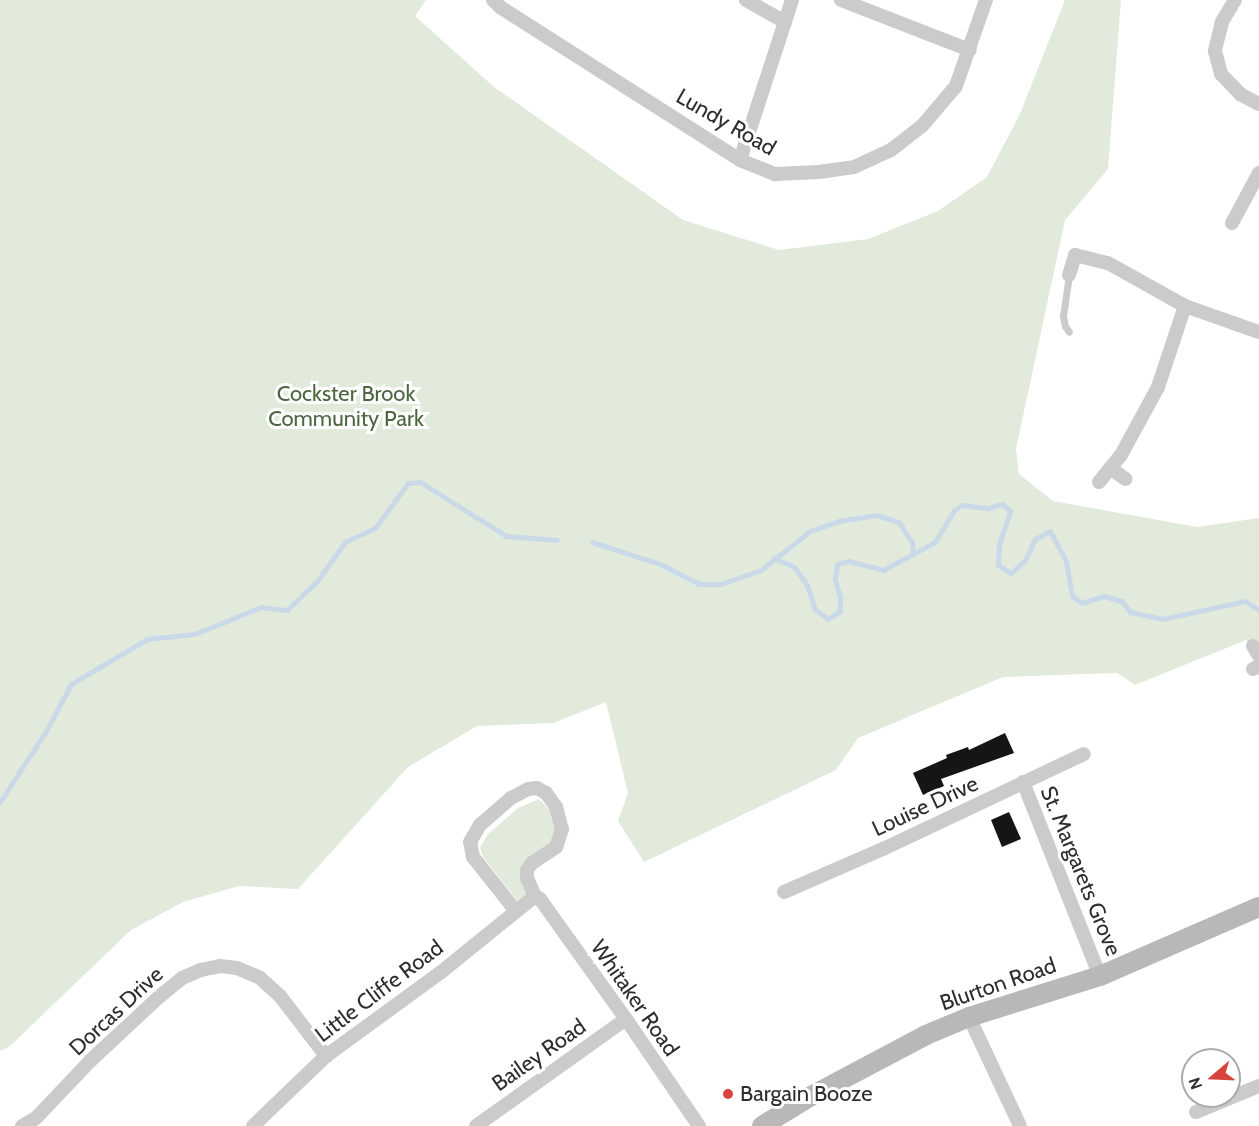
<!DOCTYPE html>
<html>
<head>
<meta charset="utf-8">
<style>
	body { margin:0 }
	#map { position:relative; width:1259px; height:1126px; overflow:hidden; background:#fff; font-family:Cabin,sans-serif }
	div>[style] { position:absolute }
	.green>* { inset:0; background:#e2eadc }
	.stream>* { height:5px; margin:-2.5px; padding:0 2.5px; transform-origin:2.5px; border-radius:2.5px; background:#cad9e8 }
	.building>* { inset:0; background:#151515 }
	.lane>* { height:7px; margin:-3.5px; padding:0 3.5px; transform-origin:3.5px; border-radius:3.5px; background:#cbcbcb }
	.street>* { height:14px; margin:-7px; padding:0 7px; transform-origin:7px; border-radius:7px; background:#cbcbcb }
	.secondary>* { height:20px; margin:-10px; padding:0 10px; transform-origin:10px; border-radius:10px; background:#b8b8b8 }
	.dots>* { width:16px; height:16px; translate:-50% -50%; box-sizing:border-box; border:3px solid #fff; border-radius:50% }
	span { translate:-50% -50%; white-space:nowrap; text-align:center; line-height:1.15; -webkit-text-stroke:6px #fff; paint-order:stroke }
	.street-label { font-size:22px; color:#2e2e2e }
	.park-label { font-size:22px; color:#4c663f }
	.poi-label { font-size:22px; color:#2e2e2e }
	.left { translate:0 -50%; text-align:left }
	.north { position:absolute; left:1181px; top:1048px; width:60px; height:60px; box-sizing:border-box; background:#fff; border:2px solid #ababab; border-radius:50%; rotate:251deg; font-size:16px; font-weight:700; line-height:24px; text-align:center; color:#2e2e2e }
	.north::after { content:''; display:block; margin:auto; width:21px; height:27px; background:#d7433d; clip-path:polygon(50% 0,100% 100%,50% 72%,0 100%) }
</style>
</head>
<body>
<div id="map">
	<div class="green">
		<div style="clip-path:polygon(0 0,426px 0,415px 16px,494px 87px,683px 220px,779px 250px,868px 239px,938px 211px,987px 177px,1020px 114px,1065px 0,1121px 0,1108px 169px,1065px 220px,1016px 449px,1019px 474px,1053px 501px,1197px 527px,1259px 518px,1259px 666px,1246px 640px,1135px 685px,1117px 673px,1003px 677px,858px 738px,836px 770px,644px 862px,618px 821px,628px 793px,606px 702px,553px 723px,477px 726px,408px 767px,298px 889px,239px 886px,183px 902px,131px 930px,10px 1046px,0 1051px)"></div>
		<div style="clip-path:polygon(539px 799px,553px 814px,557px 840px,530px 862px,529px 893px,519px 903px,483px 857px,480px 847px,488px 834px,518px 808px)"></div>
	</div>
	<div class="stream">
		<div style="left:592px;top:542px;width:71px;rotate:17.9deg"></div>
		<div style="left:660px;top:564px;width:44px;rotate:27.1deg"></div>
		<div style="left:699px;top:584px;width:22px"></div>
		<div style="left:721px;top:584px;width:42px;rotate:-19.3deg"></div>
		<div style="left:761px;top:570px;width:63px;rotate:-38.5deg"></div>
		<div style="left:810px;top:531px;width:31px;rotate:-19deg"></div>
		<div style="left:839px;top:521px;width:38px;rotate:-9deg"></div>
		<div style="left:877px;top:515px;width:23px;rotate:18deg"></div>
		<div style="left:899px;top:522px;width:25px;rotate:58deg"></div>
		<div style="left:912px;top:543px;width:11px;rotate:85deg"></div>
		<div style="left:774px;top:558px;width:22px;rotate:24deg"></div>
		<div style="left:794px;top:567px;width:22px;rotate:54deg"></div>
		<div style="left:807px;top:585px;width:25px;rotate:72deg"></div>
		<div style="left:815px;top:609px;width:16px;rotate:38deg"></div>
		<div style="left:828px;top:619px;width:14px;rotate:-34deg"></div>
		<div style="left:840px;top:611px;width:14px;rotate:-90deg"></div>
		<div style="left:840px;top:597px;width:19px;rotate:-106deg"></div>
		<div style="left:835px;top:579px;width:15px;rotate:-82deg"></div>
		<div style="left:837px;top:564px;width:11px;rotate:-15deg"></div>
		<div style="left:848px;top:561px;width:36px;rotate:14deg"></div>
		<div style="left:883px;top:570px;width:59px;rotate:-28.3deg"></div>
		<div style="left:935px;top:542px;width:37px;rotate:-59deg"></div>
		<div style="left:954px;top:510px;width:9px;rotate:-32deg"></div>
		<div style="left:962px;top:505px;width:26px;rotate:7deg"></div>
		<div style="left:988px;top:508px;width:15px;rotate:-16deg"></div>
		<div style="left:1002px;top:504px;width:11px;rotate:41deg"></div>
		<div style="left:1010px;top:511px;width:36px;rotate:108deg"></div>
		<div style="left:999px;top:545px;width:20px;rotate:93deg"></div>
		<div style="left:998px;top:565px;width:15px;rotate:32deg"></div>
		<div style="left:1011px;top:573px;width:19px;rotate:-43deg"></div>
		<div style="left:1025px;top:560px;width:23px;rotate:-65deg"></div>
		<div style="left:1035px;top:539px;width:17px;rotate:-28deg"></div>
		<div style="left:1050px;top:531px;width:34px;rotate:62deg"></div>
		<div style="left:1066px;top:561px;width:36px;rotate:80deg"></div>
		<div style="left:1072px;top:596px;width:12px;rotate:35deg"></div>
		<div style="left:1082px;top:603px;width:23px;rotate:-18deg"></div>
		<div style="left:1104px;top:596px;width:19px;rotate:16deg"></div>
		<div style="left:1122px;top:601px;width:14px;rotate:54deg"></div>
		<div style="left:1130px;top:612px;width:33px;rotate:12deg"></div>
		<div style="left:1162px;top:619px;width:85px;rotate:-12.2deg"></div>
		<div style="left:1245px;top:601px;width:17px;rotate:33deg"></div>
		<div style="left:0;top:802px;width:85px;rotate:-57.1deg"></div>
		<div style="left:46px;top:731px;width:53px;rotate:-62deg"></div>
		<div style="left:71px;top:684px;width:88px;rotate:-30.6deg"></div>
		<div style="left:147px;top:639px;width:48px;rotate:-5.9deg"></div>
		<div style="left:195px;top:634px;width:71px;rotate:-22.2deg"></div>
		<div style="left:261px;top:607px;width:26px;rotate:7deg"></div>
		<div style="left:287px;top:610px;width:42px;rotate:-44deg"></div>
		<div style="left:317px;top:581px;width:48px;rotate:-54.3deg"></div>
		<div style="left:345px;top:542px;width:33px;rotate:-25deg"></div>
		<div style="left:375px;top:528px;width:56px;rotate:-53.7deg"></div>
		<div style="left:408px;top:483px;width:12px;rotate:-5deg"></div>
		<div style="left:420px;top:482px;width:102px;rotate:32.1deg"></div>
		<div style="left:506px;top:536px;width:51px;rotate:4.5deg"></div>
	</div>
	<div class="building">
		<div style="clip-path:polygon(1005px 733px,1014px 753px,941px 779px,944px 786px,923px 795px,913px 773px,947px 758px,946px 755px,968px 747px,969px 750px)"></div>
		<div style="clip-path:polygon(1009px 812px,1021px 839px,1002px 847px,991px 820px)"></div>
	</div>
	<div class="lane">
		<div style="left:1069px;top:275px;width:41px;rotate:98.3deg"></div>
		<div style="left:1063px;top:316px;width:10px;rotate:79deg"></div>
		<div style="left:1065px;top:326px;width:7px;rotate:56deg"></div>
	</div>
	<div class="street">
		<div style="left:493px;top:0;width:10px;rotate:45deg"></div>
		<div style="left:500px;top:7px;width:285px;rotate:32.5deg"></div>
		<div style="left:740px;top:160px;width:38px;rotate:22deg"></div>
		<div style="left:775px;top:174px;width:44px;rotate:-2.6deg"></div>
		<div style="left:819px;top:172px;width:35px;rotate:-8deg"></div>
		<div style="left:854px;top:167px;width:41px;rotate:-24.7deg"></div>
		<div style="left:891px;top:150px;width:39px;rotate:-38deg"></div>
		<div style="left:922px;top:126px;width:52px;rotate:-49.6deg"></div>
		<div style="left:956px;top:86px;width:91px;rotate:-70.8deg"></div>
		<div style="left:746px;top:0;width:45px;rotate:29.4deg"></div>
		<div style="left:841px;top:0;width:138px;rotate:21.2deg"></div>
		<div style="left:1235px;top:0;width:26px;rotate:121deg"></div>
		<div style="left:1222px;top:22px;width:30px;rotate:104deg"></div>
		<div style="left:1215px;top:51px;width:24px;rotate:75deg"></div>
		<div style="left:1221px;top:74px;width:28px;rotate:46deg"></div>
		<div style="left:1240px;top:94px;width:21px;rotate:28deg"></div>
		<div style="left:740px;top:160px;width:168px;rotate:-72deg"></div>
		<div style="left:1232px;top:223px;width:57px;rotate:-61.6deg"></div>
		<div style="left:1069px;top:275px;width:21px;rotate:-73deg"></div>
		<div style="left:1075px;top:255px;width:34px;rotate:14deg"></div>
		<div style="left:1108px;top:263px;width:88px;rotate:29.2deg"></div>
		<div style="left:1185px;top:306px;width:78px;rotate:19.4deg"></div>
		<div style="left:1110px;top:468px;width:19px;rotate:35deg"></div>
		<div style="left:1099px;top:482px;width:35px;rotate:-51deg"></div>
		<div style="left:1121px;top:455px;width:77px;rotate:-61.4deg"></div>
		<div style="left:1158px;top:387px;width:85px;rotate:-71.6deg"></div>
		<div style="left:1253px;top:646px;width:12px;rotate:59deg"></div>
		<div style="left:1253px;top:669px;width:7px;rotate:-27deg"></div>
		<div style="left:1023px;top:782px;width:209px;rotate:68.4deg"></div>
		<div style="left:784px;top:892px;width:108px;rotate:-23.5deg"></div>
		<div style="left:883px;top:849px;width:222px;rotate:-25.3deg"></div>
		<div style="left:535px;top:896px;width:6px;rotate:31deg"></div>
		<div style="left:540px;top:899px;width:148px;rotate:54.4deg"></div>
		<div style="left:626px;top:1019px;width:130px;rotate:55.7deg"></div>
		<div style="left:515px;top:910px;width:68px;rotate:-128.4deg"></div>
		<div style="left:473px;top:857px;width:15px;rotate:-101deg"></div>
		<div style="left:470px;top:842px;width:20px;rotate:-60deg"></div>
		<div style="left:480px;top:825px;width:41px;rotate:-41.1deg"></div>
		<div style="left:511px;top:798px;width:19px;rotate:-28deg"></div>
		<div style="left:528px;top:789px;width:9px;rotate:-6deg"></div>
		<div style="left:537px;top:788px;width:10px;rotate:29deg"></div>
		<div style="left:546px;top:793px;width:17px;rotate:54deg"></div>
		<div style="left:556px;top:807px;width:23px;rotate:75deg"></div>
		<div style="left:562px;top:829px;width:19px;rotate:108deg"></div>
		<div style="left:556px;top:847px;width:29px;rotate:146deg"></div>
		<div style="left:532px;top:863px;width:9px;rotate:126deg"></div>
		<div style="left:527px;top:870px;width:8px;rotate:90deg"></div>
		<div style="left:527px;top:878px;width:20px;rotate:66deg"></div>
		<div style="left:969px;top:1017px;width:120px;rotate:64.9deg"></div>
		<div style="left:1196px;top:1112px;width:68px;rotate:-22.4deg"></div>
		<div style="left:22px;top:1126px;width:16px;rotate:-30deg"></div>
		<div style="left:36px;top:1118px;width:79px;rotate:-46.5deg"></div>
		<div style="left:90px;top:1061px;width:96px;rotate:-42.9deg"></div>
		<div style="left:160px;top:996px;width:28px;rotate:-39deg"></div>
		<div style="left:182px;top:978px;width:21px;rotate:-23deg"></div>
		<div style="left:201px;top:970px;width:19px;rotate:-12deg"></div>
		<div style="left:220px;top:966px;width:17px;rotate:7deg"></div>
		<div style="left:237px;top:968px;width:25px;rotate:23deg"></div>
		<div style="left:260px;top:978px;width:27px;rotate:42deg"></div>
		<div style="left:280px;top:996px;width:76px;rotate:52.5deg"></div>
		<div style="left:253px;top:1126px;width:101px;rotate:-43.8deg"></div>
		<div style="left:326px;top:1056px;width:141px;rotate:-36.1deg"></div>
		<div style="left:440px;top:973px;width:122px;rotate:-39deg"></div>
		<div style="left:476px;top:1126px;width:184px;rotate:-35.5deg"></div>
	</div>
	<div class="secondary">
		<div style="left:762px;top:1126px;width:57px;rotate:-31.5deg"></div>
		<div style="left:811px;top:1096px;width:130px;rotate:-27.9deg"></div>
		<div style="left:926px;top:1035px;width:47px;rotate:-22.7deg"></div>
		<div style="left:969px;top:1017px;width:137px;rotate:-17.4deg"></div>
		<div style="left:1100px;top:976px;width:173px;rotate:-23.5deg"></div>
	</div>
	<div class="dots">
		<div style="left:728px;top:1094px;background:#d7433d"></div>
	</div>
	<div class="street-label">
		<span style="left:726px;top:122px;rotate:30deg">Lundy Road</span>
		<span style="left:925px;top:806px;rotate:-25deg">Louise Drive</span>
		<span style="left:1081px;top:871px;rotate:68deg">St. Margarets Grove</span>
		<span style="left:998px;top:984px;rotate:-19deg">Blurton Road</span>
		<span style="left:379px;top:991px;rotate:-37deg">Little Cliffe Road</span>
		<span style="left:635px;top:998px;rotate:55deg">Whitaker Road</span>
		<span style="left:116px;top:1011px;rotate:-43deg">Dorcas Drive</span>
		<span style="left:539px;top:1055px;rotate:-35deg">Bailey Road</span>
	</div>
	<div class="park-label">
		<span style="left:346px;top:406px">Cockster Brook<br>Community Park</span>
	</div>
	<div class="poi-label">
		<span class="left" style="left:740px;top:1094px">Bargain Booze</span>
	</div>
	<div class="north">N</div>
</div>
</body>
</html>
